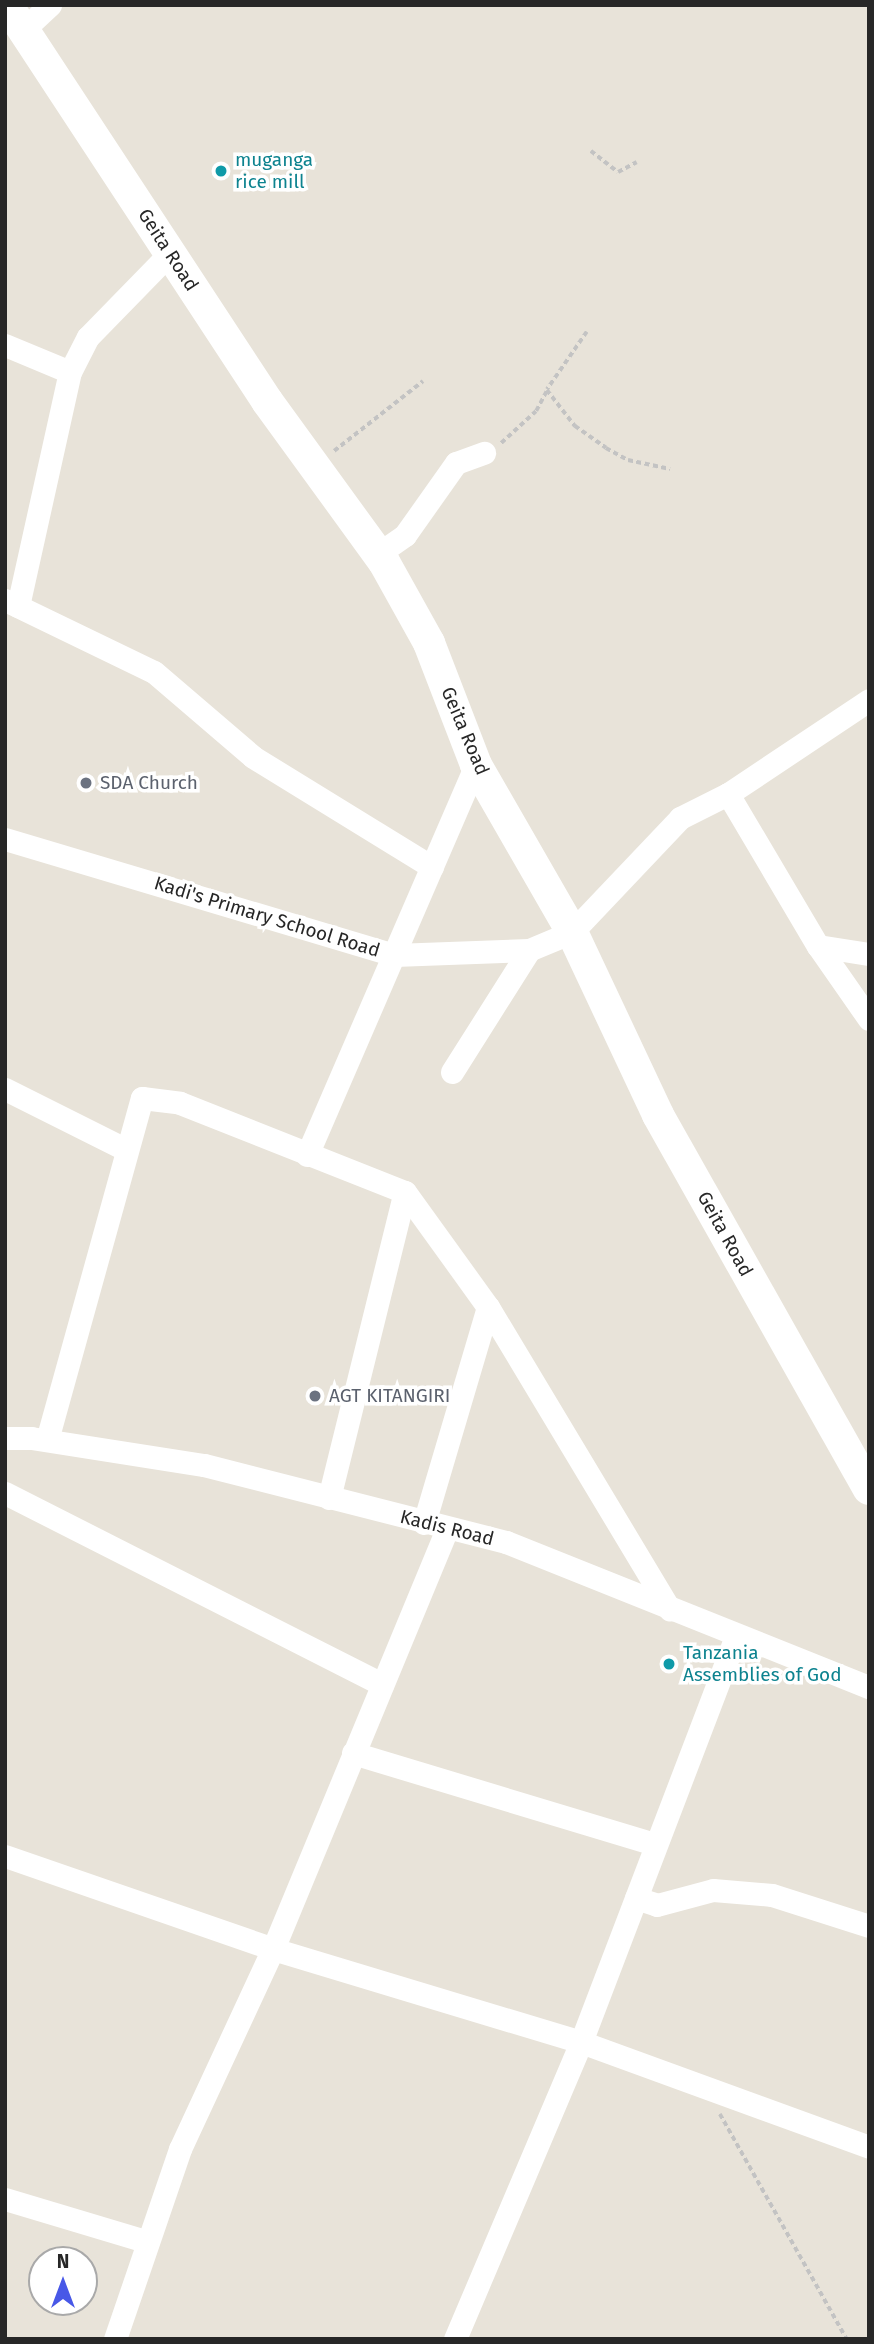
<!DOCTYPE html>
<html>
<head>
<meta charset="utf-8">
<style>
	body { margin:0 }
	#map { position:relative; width:874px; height:2344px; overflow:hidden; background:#e8e3d9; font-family:"Fira Sans",sans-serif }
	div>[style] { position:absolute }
	.path>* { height:3.5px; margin-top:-1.75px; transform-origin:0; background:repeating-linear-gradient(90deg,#c3c3c3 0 5px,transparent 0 8.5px) }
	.street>* { height:23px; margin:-11.5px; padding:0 11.5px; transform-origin:11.5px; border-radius:11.5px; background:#fff }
	.secondary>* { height:32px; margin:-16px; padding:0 16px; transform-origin:16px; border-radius:16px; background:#fff }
	.dots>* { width:19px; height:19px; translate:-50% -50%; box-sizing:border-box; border:4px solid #fff; border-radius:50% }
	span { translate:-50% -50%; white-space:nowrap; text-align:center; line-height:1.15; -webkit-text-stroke:7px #fff; paint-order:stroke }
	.culture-label { font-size:19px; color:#0d838f }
	.left { translate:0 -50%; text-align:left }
	.street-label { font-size:19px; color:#272727 }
	.worship-label { font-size:19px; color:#5b616d }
	.frame { position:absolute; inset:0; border:7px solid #272727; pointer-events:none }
	.north { position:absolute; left:28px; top:2246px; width:70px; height:70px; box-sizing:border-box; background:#fff; border:2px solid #a9a9a9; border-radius:50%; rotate:0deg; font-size:19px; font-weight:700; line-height:28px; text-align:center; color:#272727 }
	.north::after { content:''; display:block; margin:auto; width:24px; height:32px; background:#4858e7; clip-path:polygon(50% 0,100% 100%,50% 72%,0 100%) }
</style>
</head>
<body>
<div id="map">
	<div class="path">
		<div style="left:591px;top:151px;width:34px;rotate:38deg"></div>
		<div style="left:618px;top:172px;width:21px;rotate:-28deg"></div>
		<div style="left:587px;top:332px;width:70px;rotate:124.6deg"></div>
		<div style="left:547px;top:390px;width:46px;rotate:52.1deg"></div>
		<div style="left:575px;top:426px;width:38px;rotate:35deg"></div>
		<div style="left:606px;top:448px;width:25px;rotate:29deg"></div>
		<div style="left:628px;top:460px;width:43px;rotate:12.1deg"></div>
		<div style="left:501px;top:443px;width:47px;rotate:-42.4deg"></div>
		<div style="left:536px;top:411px;width:24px;rotate:-62deg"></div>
		<div style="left:334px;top:451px;width:113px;rotate:-38.2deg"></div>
		<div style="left:720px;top:2114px;width:258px;rotate:60.6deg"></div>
	</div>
	<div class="street">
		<div style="left:23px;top:30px;width:37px;rotate:-43deg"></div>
		<div style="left:5px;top:345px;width:70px;rotate:22.6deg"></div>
		<div style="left:378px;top:554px;width:33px;rotate:-35deg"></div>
		<div style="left:405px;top:535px;width:88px;rotate:-54.7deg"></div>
		<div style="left:456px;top:463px;width:30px;rotate:-20deg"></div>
		<div style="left:5px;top:600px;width:165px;rotate:25.8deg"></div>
		<div style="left:154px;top:672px;width:130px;rotate:40.6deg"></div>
		<div style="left:253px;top:757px;width:210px;rotate:31.6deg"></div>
		<div style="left:18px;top:606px;width:240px;rotate:-77.5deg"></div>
		<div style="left:70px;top:372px;width:39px;rotate:-63deg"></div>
		<div style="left:88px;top:337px;width:117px;rotate:-45.7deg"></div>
		<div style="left:728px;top:794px;width:177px;rotate:59.4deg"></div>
		<div style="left:818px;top:946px;width:89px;rotate:55.1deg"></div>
		<div style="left:5px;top:839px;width:406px;rotate:16.6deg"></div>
		<div style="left:394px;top:955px;width:135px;rotate:-2.1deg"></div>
		<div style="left:529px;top:950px;width:47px;rotate:-22.7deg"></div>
		<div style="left:572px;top:932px;width:157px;rotate:-46.5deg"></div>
		<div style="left:680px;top:818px;width:54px;rotate:-26.6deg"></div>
		<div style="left:728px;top:794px;width:169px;rotate:-33.7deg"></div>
		<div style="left:818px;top:946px;width:52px;rotate:8.9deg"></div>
		<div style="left:452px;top:1072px;width:144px;rotate:-57.7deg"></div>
		<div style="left:5px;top:1089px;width:134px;rotate:26.6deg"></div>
		<div style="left:307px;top:1155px;width:425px;rotate:-66.6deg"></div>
		<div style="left:5px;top:1438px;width:26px"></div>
		<div style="left:31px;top:1438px;width:175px;rotate:8.9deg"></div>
		<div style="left:204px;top:1465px;width:312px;rotate:14.3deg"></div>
		<div style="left:506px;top:1542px;width:391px;rotate:21.8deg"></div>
		<div style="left:47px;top:1440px;width:355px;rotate:-74.5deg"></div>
		<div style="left:142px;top:1098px;width:38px;rotate:7deg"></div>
		<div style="left:180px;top:1103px;width:242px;rotate:21.6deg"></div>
		<div style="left:405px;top:1192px;width:142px;rotate:54.2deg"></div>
		<div style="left:488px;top:1307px;width:353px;rotate:59deg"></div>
		<div style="left:5px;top:1493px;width:423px;rotate:26.9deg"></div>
		<div style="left:329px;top:1498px;width:315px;rotate:-76.1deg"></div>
		<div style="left:424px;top:1523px;width:225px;rotate:-73.5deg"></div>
		<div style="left:353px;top:1753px;width:314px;rotate:16.8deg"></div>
		<div style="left:5px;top:1856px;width:284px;rotate:19.1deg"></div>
		<div style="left:273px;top:1949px;width:322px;rotate:16.8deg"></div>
		<div style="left:581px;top:2042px;width:307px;rotate:20deg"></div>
		<div style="left:636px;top:1898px;width:22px;rotate:18deg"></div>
		<div style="left:657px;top:1905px;width:58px;rotate:-15deg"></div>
		<div style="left:713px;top:1890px;width:59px;rotate:4.8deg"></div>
		<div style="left:772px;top:1895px;width:102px;rotate:17.7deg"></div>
		<div style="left:5px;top:2199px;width:149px;rotate:16.7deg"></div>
		<div style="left:115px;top:2339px;width:201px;rotate:-71.1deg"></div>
		<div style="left:180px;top:2149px;width:221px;rotate:-65.1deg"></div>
		<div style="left:273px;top:1949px;width:455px;rotate:-67.5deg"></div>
		<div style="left:455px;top:2339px;width:323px;rotate:-67deg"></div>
		<div style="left:581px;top:2042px;width:434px;rotate:-69.1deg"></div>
	</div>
	<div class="secondary">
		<div style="left:7px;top:5px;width:474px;rotate:56.7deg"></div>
		<div style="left:267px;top:401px;width:199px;rotate:54deg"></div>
		<div style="left:384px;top:562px;width:93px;rotate:60.9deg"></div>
		<div style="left:429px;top:643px;width:131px;rotate:68.9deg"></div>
		<div style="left:476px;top:765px;width:193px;rotate:60.1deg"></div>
		<div style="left:572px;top:932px;width:202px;rotate:64.8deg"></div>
		<div style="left:658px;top:1115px;width:429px;rotate:60.6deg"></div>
	</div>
	<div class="dots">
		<div style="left:221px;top:171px;background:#0f9aa8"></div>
		<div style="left:86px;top:783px;background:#6b7280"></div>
		<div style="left:315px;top:1396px;background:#6b7280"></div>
		<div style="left:669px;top:1664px;background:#0f9aa8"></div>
	</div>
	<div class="culture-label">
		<span class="left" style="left:235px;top:171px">muganga<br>rice mill</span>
		<span class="left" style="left:683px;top:1664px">Tanzania<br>Assemblies of God</span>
	</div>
	<div class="street-label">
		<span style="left:168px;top:250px;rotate:57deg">Geita Road</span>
		<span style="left:465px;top:731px;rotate:67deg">Geita Road</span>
		<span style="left:267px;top:917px;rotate:17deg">Kadi's Primary School Road</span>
		<span style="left:725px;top:1234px;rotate:61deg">Geita Road</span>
		<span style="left:447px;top:1528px;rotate:14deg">Kadis Road</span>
	</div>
	<div class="worship-label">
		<span class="left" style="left:100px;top:783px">SDA Church</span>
		<span class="left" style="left:329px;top:1396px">AGT KITANGIRI</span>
	</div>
	<div class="frame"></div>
	<div class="north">N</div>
</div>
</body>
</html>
